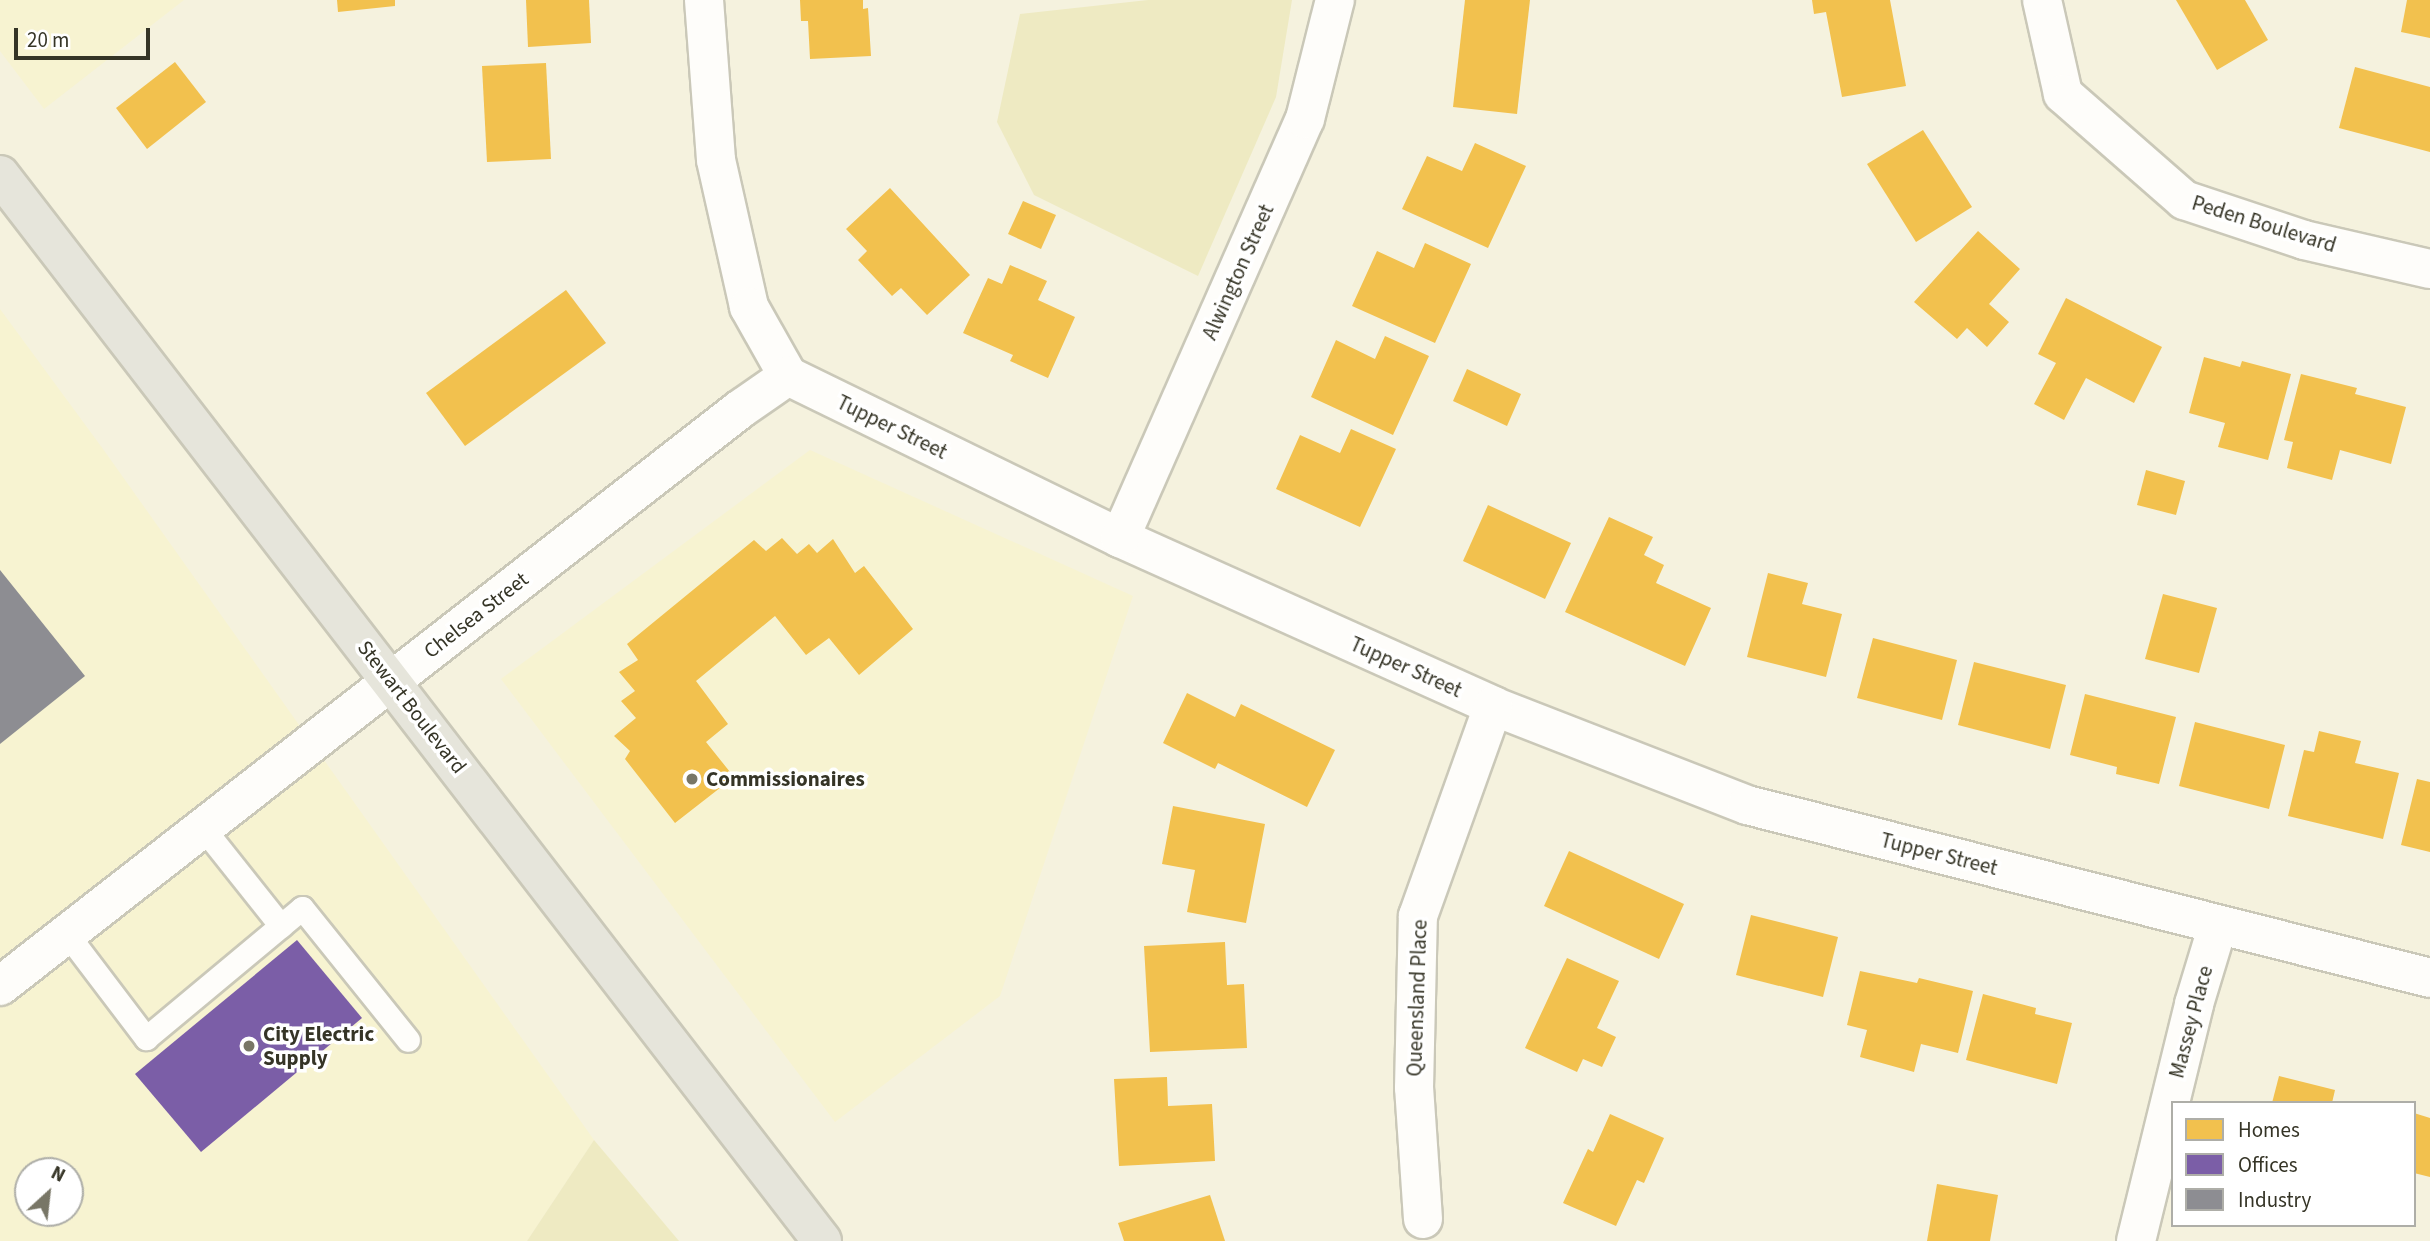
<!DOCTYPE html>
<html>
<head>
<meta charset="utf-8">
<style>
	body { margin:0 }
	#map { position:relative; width:2430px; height:1241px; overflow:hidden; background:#f5f2de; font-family:"Source Sans 3",sans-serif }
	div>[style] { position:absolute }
	.built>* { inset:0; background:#f7f3d1 }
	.green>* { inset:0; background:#eeeac2 }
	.homes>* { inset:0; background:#f2c14e }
	.offices>* { inset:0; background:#7b5ea7 }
	.industry>* { inset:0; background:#8d8d92 }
	.roads { filter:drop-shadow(2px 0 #cac8b8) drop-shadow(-2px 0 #cac8b8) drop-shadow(0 2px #cac8b8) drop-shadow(0 -2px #cac8b8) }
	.service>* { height:23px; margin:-11.5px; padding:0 11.5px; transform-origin:11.5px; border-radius:11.5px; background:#fefdfa }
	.minor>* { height:38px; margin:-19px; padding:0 19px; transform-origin:19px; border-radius:19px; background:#fefdfa }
	.primary>* { height:38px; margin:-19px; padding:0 19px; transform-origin:19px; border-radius:19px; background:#e6e5db }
	.dots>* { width:19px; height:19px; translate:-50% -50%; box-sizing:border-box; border:4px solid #fff; border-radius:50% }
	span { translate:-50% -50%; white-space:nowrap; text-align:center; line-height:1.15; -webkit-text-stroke:7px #fff; paint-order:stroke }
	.street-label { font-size:21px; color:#353426 }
	.poi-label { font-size:21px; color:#353426; font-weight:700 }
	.left { translate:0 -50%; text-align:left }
	.legend { position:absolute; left:2171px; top:1101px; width:245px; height:126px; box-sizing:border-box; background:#fff; border:2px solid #aeaea8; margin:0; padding:9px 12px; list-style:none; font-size:21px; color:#353426 }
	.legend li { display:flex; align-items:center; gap:14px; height:35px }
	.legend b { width:35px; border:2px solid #aeaea8 }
	.north { position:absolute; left:14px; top:1157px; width:70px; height:70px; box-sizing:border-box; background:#fff; border:2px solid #aeaea8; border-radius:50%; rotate:27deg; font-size:19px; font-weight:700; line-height:28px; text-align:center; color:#353426 }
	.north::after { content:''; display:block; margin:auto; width:24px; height:32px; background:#787666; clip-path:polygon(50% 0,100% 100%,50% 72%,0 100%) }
	.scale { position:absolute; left:14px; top:28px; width:136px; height:32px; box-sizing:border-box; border:4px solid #353426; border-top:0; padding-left:9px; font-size:21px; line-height:24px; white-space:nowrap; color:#353426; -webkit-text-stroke:5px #fff; paint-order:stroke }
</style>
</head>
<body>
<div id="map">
	<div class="built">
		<div style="clip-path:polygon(0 0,184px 0,44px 109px,0 51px)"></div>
		<div style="clip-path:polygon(evenodd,0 309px,103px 449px,594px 1140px,527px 1241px,0 1241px,0 309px,28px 1171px,70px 1171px,70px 1213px,28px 1213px,28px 1171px)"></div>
		<div style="clip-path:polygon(810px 450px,1133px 596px,1000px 996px,835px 1122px,501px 679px)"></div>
	</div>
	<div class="green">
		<div style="clip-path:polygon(1148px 0,1292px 0,1276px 97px,1198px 276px,1034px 195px,997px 122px,1020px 14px)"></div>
		<div style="clip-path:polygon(594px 1140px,679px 1241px,527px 1241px)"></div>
	</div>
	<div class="homes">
		<div style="clip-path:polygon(337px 0,395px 0,395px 6px,338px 12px)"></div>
		<div style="clip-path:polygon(526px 0,589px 0,591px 43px,528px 47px)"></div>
		<div style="clip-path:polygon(800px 0,863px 0,863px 9px,868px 8px,871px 56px,810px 59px,808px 21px,801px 21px)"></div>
		<div style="clip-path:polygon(1465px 0,1530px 0,1517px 114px,1453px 107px)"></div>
		<div style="clip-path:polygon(1812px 0,1890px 0,1906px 86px,1842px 97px,1826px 12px,1814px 14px)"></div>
		<div style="clip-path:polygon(2176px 0,2245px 0,2268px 40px,2217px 70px)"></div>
		<div style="clip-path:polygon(2407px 0,2430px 0,2430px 38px,2401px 32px)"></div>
		<div style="clip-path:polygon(175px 62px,206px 102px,147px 149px,116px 108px)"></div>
		<div style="clip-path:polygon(546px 63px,551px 159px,487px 162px,482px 66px)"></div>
		<div style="clip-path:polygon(2355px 67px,2430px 87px,2430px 152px,2339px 128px)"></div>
		<div style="clip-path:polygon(1923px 130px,1972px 207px,1916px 242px,1867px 164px)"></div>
		<div style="clip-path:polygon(1475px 143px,1526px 166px,1488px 248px,1402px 209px,1427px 156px,1462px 171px)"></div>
		<div style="clip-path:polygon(890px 188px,970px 275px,927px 315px,901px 288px,892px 296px,858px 260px,867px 251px,846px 229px)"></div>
		<div style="clip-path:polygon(1023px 201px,1056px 215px,1041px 249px,1008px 234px)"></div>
		<div style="clip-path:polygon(1978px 231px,2020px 269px,1989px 304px,2009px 322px,1987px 347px,1967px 328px,1957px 339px,1914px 302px)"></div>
		<div style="clip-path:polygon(1425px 243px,1471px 264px,1435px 343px,1352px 306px,1377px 251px,1414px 268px)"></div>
		<div style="clip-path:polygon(1010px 265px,1047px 281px,1038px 300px,1075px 317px,1048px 378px,1010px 361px,1013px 355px,963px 333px,988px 278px,1002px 284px)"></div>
		<div style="clip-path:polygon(566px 290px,606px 343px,465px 446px,426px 393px)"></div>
		<div style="clip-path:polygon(2066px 298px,2162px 347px,2134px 403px,2086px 378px,2064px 420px,2034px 404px,2056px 363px,2038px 354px)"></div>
		<div style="clip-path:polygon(1385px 336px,1429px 356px,1393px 435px,1311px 397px,1336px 340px,1375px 359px)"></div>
		<div style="clip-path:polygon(2204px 357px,2240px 367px,2242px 361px,2291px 374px,2268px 460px,2218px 447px,2225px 423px,2189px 413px)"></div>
		<div style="clip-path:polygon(1467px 369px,1521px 394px,1507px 426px,1453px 401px)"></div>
		<div style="clip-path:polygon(2301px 374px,2357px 388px,2355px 394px,2406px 407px,2391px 464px,2340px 450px,2332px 480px,2287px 468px,2293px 442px,2284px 440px)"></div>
		<div style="clip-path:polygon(1351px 429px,1396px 449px,1360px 527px,1276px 489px,1300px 435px,1340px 453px)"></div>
		<div style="clip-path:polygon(2146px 470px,2185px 481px,2176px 515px,2137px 505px)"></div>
		<div style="clip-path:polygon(1488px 505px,1571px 543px,1545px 599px,1463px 561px)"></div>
		<div style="clip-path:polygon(1609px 517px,1653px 537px,1644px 555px,1664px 565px,1656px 583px,1711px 608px,1685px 666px,1565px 612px)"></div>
		<div style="clip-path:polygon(782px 538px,797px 554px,809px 544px,817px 553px,833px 539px,855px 573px,864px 566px,913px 629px,859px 675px,829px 638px,806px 655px,775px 616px,696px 681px,728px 724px,706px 742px,734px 777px,675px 823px,625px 759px,630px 751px,614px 736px,636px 718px,621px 701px,635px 691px,619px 672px,638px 660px,627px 644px,754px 540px,766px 551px)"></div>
		<div style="clip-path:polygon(1768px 573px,1808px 583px,1802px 604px,1842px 614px,1826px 677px,1747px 657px)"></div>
		<div style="clip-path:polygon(2163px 594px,2217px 608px,2199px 673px,2145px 659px)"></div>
		<div style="clip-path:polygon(1873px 638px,1957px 660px,1942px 720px,1857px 698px)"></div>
		<div style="clip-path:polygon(1974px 662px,2066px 685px,2050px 749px,1958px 725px)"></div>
		<div style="clip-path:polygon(1187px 693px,1235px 717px,1241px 704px,1335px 750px,1307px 807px,1218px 763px,1215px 769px,1163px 743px)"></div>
		<div style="clip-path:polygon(2085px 694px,2176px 717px,2159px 784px,2116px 774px,2117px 767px,2070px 755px)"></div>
		<div style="clip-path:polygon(2195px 722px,2285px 745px,2269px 809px,2179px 786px)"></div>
		<div style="clip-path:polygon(2319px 731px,2361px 741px,2355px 763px,2399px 773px,2383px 839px,2288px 816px,2304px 750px,2314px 752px)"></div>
		<div style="clip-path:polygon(2417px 779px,2430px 782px,2430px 852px,2401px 845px)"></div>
		<div style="clip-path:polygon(1173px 806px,1265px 824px,1246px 923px,1187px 912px,1195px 870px,1162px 864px)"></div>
		<div style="clip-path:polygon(1569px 851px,1684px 904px,1659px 959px,1544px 906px)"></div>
		<div style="clip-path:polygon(1751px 915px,1838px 937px,1823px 997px,1736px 975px)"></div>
		<div style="clip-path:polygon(1225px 942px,1227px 985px,1244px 984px,1247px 1048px,1150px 1052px,1144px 946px)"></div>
		<div style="clip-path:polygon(1567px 958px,1619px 981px,1597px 1028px,1616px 1037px,1602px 1067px,1583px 1059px,1577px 1072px,1525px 1048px)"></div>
		<div style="clip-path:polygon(1860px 971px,1917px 983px,1919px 978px,1973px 991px,1958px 1053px,1921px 1044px,1914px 1072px,1860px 1057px,1867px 1030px,1847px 1025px)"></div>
		<div style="clip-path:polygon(1983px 994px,2036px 1008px,2035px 1014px,2072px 1023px,2057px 1084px,1966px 1060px)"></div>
		<div style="clip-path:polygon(2279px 1076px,2335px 1090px,2332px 1103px,2272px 1103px)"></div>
		<div style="clip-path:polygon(1167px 1077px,1168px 1106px,1212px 1104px,1215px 1161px,1119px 1166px,1114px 1079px)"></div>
		<div style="clip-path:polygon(2414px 1113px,2430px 1118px,2430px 1177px,2414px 1173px)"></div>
		<div style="clip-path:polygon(1610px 1114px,1664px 1138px,1644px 1183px,1637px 1180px,1616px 1226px,1563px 1203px,1588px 1149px,1593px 1152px)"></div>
		<div style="clip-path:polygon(1937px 1184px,1998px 1195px,1990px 1241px,1927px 1241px)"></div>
		<div style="clip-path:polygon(1210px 1195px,1225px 1241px,1124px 1241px,1118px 1223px)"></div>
	</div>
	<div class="offices">
		<div style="clip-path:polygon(297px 940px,362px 1018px,201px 1152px,135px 1074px)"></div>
	</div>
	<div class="industry">
		<div style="clip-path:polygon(0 570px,85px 676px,0 744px)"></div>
	</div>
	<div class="roads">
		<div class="service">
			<div style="left:203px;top:828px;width:125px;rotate:51.5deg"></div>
			<div style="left:67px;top:934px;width:131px;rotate:52.8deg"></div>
			<div style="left:146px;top:1038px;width:203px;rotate:-39.8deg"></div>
			<div style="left:302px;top:908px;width:169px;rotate:51.2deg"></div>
		</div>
		<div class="minor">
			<div style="left:704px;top:0;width:160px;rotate:85.7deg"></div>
			<div style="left:716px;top:160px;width:151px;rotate:77.3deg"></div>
			<div style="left:749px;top:307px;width:79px;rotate:60.5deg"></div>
			<div style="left:788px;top:376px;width:369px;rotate:26deg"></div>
			<div style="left:1120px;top:538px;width:409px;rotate:24.2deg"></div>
			<div style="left:1493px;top:706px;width:273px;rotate:21.3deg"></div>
			<div style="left:1747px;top:805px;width:705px;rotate:14.21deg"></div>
			<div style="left:2042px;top:0;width:96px;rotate:77.4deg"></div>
			<div style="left:2063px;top:94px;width:161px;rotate:41.2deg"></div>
			<div style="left:2184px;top:200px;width:126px;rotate:18.4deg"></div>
			<div style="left:2304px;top:240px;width:129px;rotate:13deg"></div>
			<div style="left:1120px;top:538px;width:458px;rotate:-66.2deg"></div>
			<div style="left:1305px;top:119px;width:123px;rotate:-75.9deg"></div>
			<div style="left:0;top:986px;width:937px;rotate:-37.93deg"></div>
			<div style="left:739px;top:410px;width:60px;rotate:-34.8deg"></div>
			<div style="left:1423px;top:1219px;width:131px;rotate:-93.9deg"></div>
			<div style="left:1414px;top:1088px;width:172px;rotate:-88.7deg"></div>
			<div style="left:1418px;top:916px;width:223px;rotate:-70.3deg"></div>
			<div style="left:2136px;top:1241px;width:244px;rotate:-76.2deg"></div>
			<div style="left:2194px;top:1004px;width:83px;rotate:-73.1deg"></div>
		</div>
		<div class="primary">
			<div style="left:0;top:175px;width:1346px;rotate:52.36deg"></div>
		</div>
	</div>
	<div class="dots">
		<div style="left:692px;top:779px;background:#787666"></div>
		<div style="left:249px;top:1046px;background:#787666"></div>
	</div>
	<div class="street-label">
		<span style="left:2264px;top:224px;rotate:17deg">Peden Boulevard</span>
		<span style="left:1238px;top:272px;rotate:-66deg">Alwington Street</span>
		<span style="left:892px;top:427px;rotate:26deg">Tupper Street</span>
		<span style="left:476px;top:615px;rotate:-38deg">Chelsea Street</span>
		<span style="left:1406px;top:667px;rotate:24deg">Tupper Street</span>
		<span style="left:412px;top:707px;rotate:52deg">Stewart Boulevard</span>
		<span style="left:1939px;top:854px;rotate:14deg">Tupper Street</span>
		<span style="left:1417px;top:998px;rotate:-88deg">Queensland Place</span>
		<span style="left:2191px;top:1022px;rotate:-75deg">Massey Place</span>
	</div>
	<div class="poi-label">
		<span class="left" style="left:706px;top:779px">Commissionaires</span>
		<span class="left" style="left:263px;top:1046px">City Electric<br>Supply</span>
	</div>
	<ul class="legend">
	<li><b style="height:19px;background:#f2c14e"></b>Homes</li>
	<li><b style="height:19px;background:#7b5ea7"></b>Offices</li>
	<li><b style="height:19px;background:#8d8d92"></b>Industry</li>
	</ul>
	<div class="north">N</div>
	<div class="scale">20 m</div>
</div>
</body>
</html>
